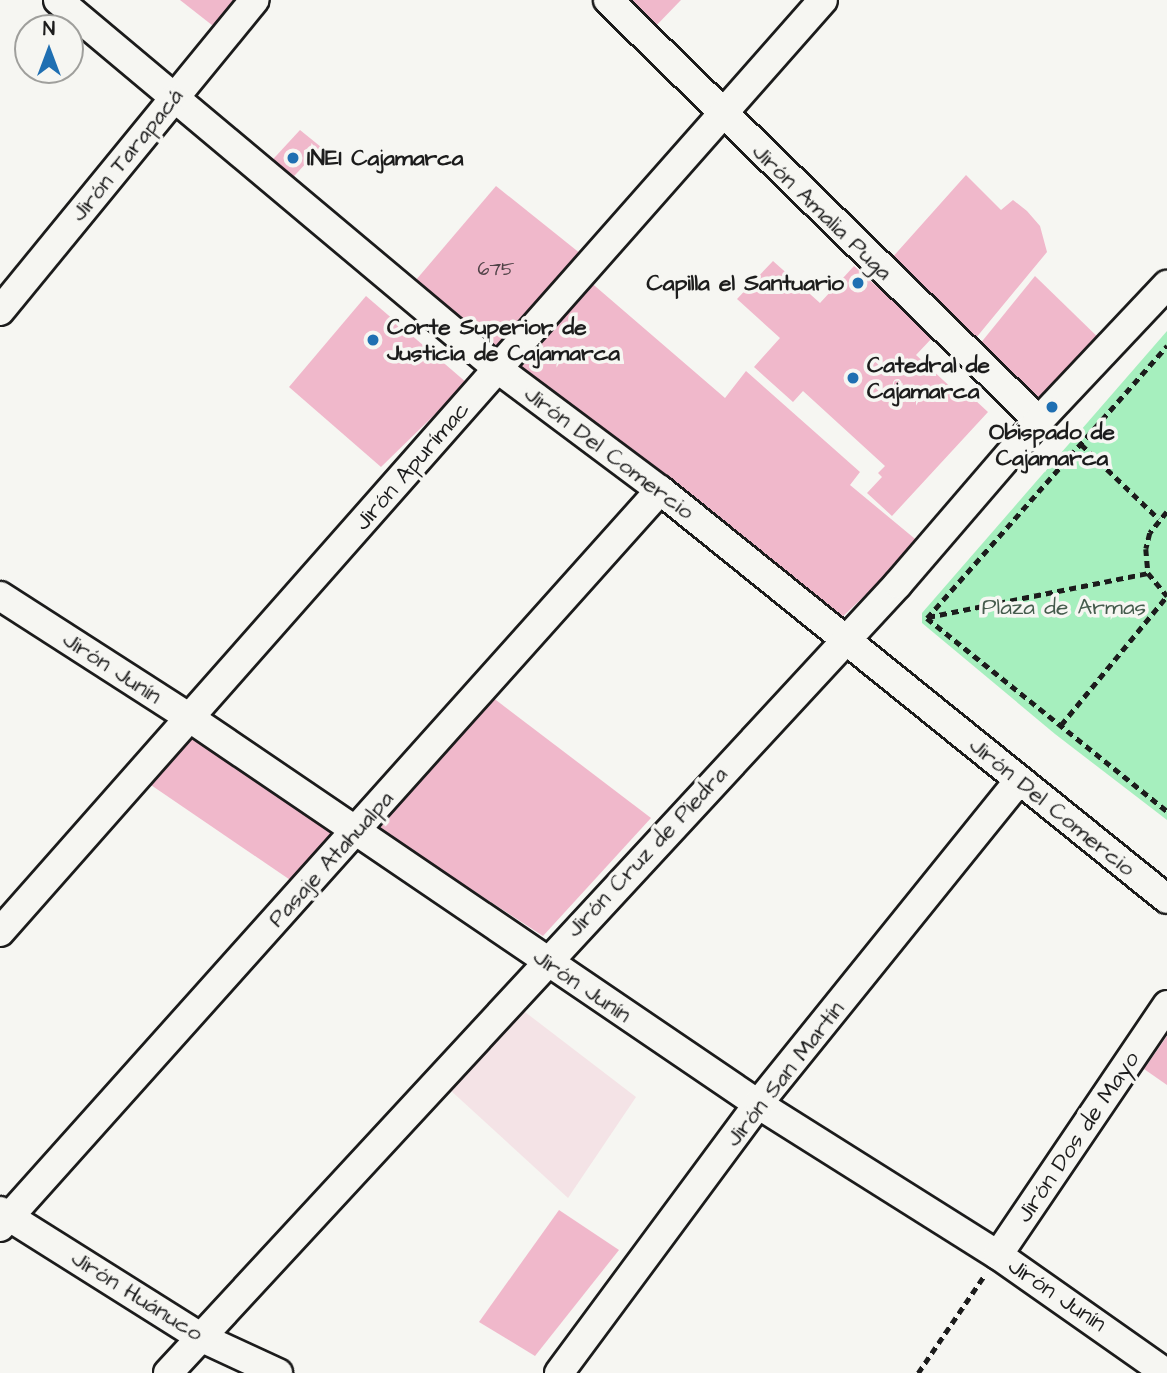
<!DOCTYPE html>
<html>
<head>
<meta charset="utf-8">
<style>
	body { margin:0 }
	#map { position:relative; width:1167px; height:1373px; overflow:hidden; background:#f6f6f2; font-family:"Architects Daughter",sans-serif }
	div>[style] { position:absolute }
	.built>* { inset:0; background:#f4e3e6 }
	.green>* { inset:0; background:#a6efbe }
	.building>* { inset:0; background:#f0b8cb }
	.path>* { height:4.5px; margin-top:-2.25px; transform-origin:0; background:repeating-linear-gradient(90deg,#1c1c1c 0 7px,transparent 0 12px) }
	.roads { filter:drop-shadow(2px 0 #1c1c1c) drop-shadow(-2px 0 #1c1c1c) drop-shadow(0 2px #1c1c1c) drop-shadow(0 -2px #1c1c1c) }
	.street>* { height:28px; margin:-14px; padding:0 14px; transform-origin:14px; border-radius:14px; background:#f6f6f2 }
	.dots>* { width:19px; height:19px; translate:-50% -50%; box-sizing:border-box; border:4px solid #f6f6f2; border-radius:50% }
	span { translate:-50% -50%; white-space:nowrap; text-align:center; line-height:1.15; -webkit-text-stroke:7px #f6f6f2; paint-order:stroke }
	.number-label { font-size:19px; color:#514348 }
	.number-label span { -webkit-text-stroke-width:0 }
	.street-label { font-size:23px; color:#1c1c1c }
	.poi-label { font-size:23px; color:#1c1c1c; font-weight:700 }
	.left { translate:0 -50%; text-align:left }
	.right { translate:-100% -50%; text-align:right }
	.park-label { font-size:23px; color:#455b4d }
	.north { position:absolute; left:14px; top:14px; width:70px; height:70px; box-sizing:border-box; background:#f6f6f2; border:2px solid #9f9f9c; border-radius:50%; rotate:0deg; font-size:19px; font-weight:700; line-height:28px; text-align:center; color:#1c1c1c }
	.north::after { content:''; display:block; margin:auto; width:24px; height:32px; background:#1f6fb2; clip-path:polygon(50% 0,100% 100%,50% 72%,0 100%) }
</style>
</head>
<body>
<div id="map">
	<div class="built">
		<div style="clip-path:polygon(525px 1012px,636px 1097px,568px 1198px,449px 1089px)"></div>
	</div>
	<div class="green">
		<div style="clip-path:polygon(1167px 331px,1167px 820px,1055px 734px,922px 623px,922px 613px)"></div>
	</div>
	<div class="building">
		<div style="clip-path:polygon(180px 0,240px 0,217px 29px)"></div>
		<div style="clip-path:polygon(622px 0,681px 0,651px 31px)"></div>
		<div style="clip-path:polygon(300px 130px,321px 147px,284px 187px,264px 169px)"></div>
		<div style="clip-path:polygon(966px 175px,1001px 210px,1013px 200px,1027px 211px,1040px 226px,1047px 252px,966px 350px,882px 269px)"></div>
		<div style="clip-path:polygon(496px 186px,581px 254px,493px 363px,410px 287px)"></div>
		<div style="clip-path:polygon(773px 261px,820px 303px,854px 266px,933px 337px,916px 355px,957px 393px,962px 388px,988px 412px,892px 516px,867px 493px,882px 477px,878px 473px,885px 466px,803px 391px,793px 402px,754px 367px,780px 338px,737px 299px)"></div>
		<div style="clip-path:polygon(1035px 276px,1108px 347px,1039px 421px,971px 355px)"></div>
		<div style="clip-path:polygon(588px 280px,725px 398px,746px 371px,860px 472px,850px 485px,920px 543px,838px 621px,514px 367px)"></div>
		<div style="clip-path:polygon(366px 296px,467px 383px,381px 467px,289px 387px)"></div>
		<div style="clip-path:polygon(492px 697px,651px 818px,543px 936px,372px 825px)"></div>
		<div style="clip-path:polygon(192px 733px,344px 837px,299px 886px,148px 783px)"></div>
		<div style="clip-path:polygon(1167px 1036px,1167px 1085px,1144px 1069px)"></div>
		<div style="clip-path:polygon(559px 1210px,619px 1250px,535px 1356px,479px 1322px)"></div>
	</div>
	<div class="path">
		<div style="left:1081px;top:444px;width:108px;rotate:43.9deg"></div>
		<div style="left:1167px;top:512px;width:27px;rotate:129deg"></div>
		<div style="left:1150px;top:533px;width:16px;rotate:104deg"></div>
		<div style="left:1146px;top:549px;width:24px;rotate:85deg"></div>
		<div style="left:1148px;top:573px;width:30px;rotate:50deg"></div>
		<div style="left:928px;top:617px;width:224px;rotate:-11.3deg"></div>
		<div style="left:927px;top:618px;width:363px;rotate:-48.6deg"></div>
		<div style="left:927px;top:618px;width:308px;rotate:38.8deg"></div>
		<div style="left:1061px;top:725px;width:167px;rotate:-50.6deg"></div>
		<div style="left:918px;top:1373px;width:117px;rotate:-55.8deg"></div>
	</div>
	<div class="roads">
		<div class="street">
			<div style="left:58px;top:0;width:574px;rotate:39.98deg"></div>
			<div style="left:498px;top:369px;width:202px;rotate:36.8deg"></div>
			<div style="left:660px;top:490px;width:651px;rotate:38.89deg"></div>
			<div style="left:608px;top:0;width:602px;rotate:44.33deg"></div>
			<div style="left:0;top:311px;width:402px;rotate:-50.7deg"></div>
			<div style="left:0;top:596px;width:226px;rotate:32.7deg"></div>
			<div style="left:190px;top:718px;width:687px;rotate:34.2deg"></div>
			<div style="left:758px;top:1104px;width:284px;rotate:32.2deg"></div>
			<div style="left:998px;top:1255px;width:205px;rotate:35.1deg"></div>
			<div style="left:0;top:932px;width:1243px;rotate:-48.55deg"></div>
			<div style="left:0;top:1211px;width:236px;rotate:32.2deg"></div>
			<div style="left:200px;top:1337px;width:86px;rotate:24.8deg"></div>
			<div style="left:0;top:1227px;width:989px;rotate:-48.15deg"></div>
			<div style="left:998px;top:1255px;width:302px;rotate:-55.9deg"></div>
			<div style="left:168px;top:1373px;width:1075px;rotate:-47.22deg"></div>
			<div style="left:898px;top:584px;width:208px;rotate:-49.3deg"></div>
			<div style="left:1034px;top:426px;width:194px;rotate:-46.7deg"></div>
			<div style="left:559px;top:1373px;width:335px;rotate:-53.5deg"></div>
			<div style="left:758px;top:1104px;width:415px;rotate:-51.1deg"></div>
		</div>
	</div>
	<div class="dots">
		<div style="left:293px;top:158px;background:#1f6fb2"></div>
		<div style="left:858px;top:283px;background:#1f6fb2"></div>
		<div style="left:373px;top:340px;background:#1f6fb2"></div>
		<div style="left:853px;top:378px;background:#1f6fb2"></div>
		<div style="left:1052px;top:407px;background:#1f6fb2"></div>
	</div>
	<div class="number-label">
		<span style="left:496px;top:270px">675</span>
	</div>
	<div class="street-label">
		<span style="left:127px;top:155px;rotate:-51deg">Jirón Tarapacá</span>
		<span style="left:822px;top:212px;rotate:44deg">Jirón Amalia Puga</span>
		<span style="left:609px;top:453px;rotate:37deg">Jirón Del Comercio</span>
		<span style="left:412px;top:466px;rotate:-49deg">Jirón Apurímac</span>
		<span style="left:112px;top:668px;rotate:33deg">Jirón Junín</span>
		<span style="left:1052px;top:807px;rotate:39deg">Jirón Del Comercio</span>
		<span style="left:647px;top:852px;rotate:-47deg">Jirón Cruz de Piedra</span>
		<span style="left:331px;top:859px;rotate:-48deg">Pasaje Atahualpa</span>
		<span style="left:582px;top:986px;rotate:34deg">Jirón Junín</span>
		<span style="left:785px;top:1074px;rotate:-52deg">Jirón San Martín</span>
		<span style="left:1078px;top:1137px;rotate:-56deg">Jirón Dos de Mayo</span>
		<span style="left:1057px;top:1295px;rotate:34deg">Jirón Junín</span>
		<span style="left:137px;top:1296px;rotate:32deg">Jirón Huánuco</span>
	</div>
	<div class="poi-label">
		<span class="left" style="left:307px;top:158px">INEI Cajamarca</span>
		<span class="right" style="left:844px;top:283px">Capilla el Santuario</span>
		<span class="left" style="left:387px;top:340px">Corte Superior de<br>Justicia de Cajamarca</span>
		<span class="left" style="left:867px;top:378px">Catedral de<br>Cajamarca</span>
		<span style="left:1052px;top:445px">Obispado de<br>Cajamarca</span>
	</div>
	<div class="park-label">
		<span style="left:1064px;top:607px">Plaza de Armas</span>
	</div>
	<div class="north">N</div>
</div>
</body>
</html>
